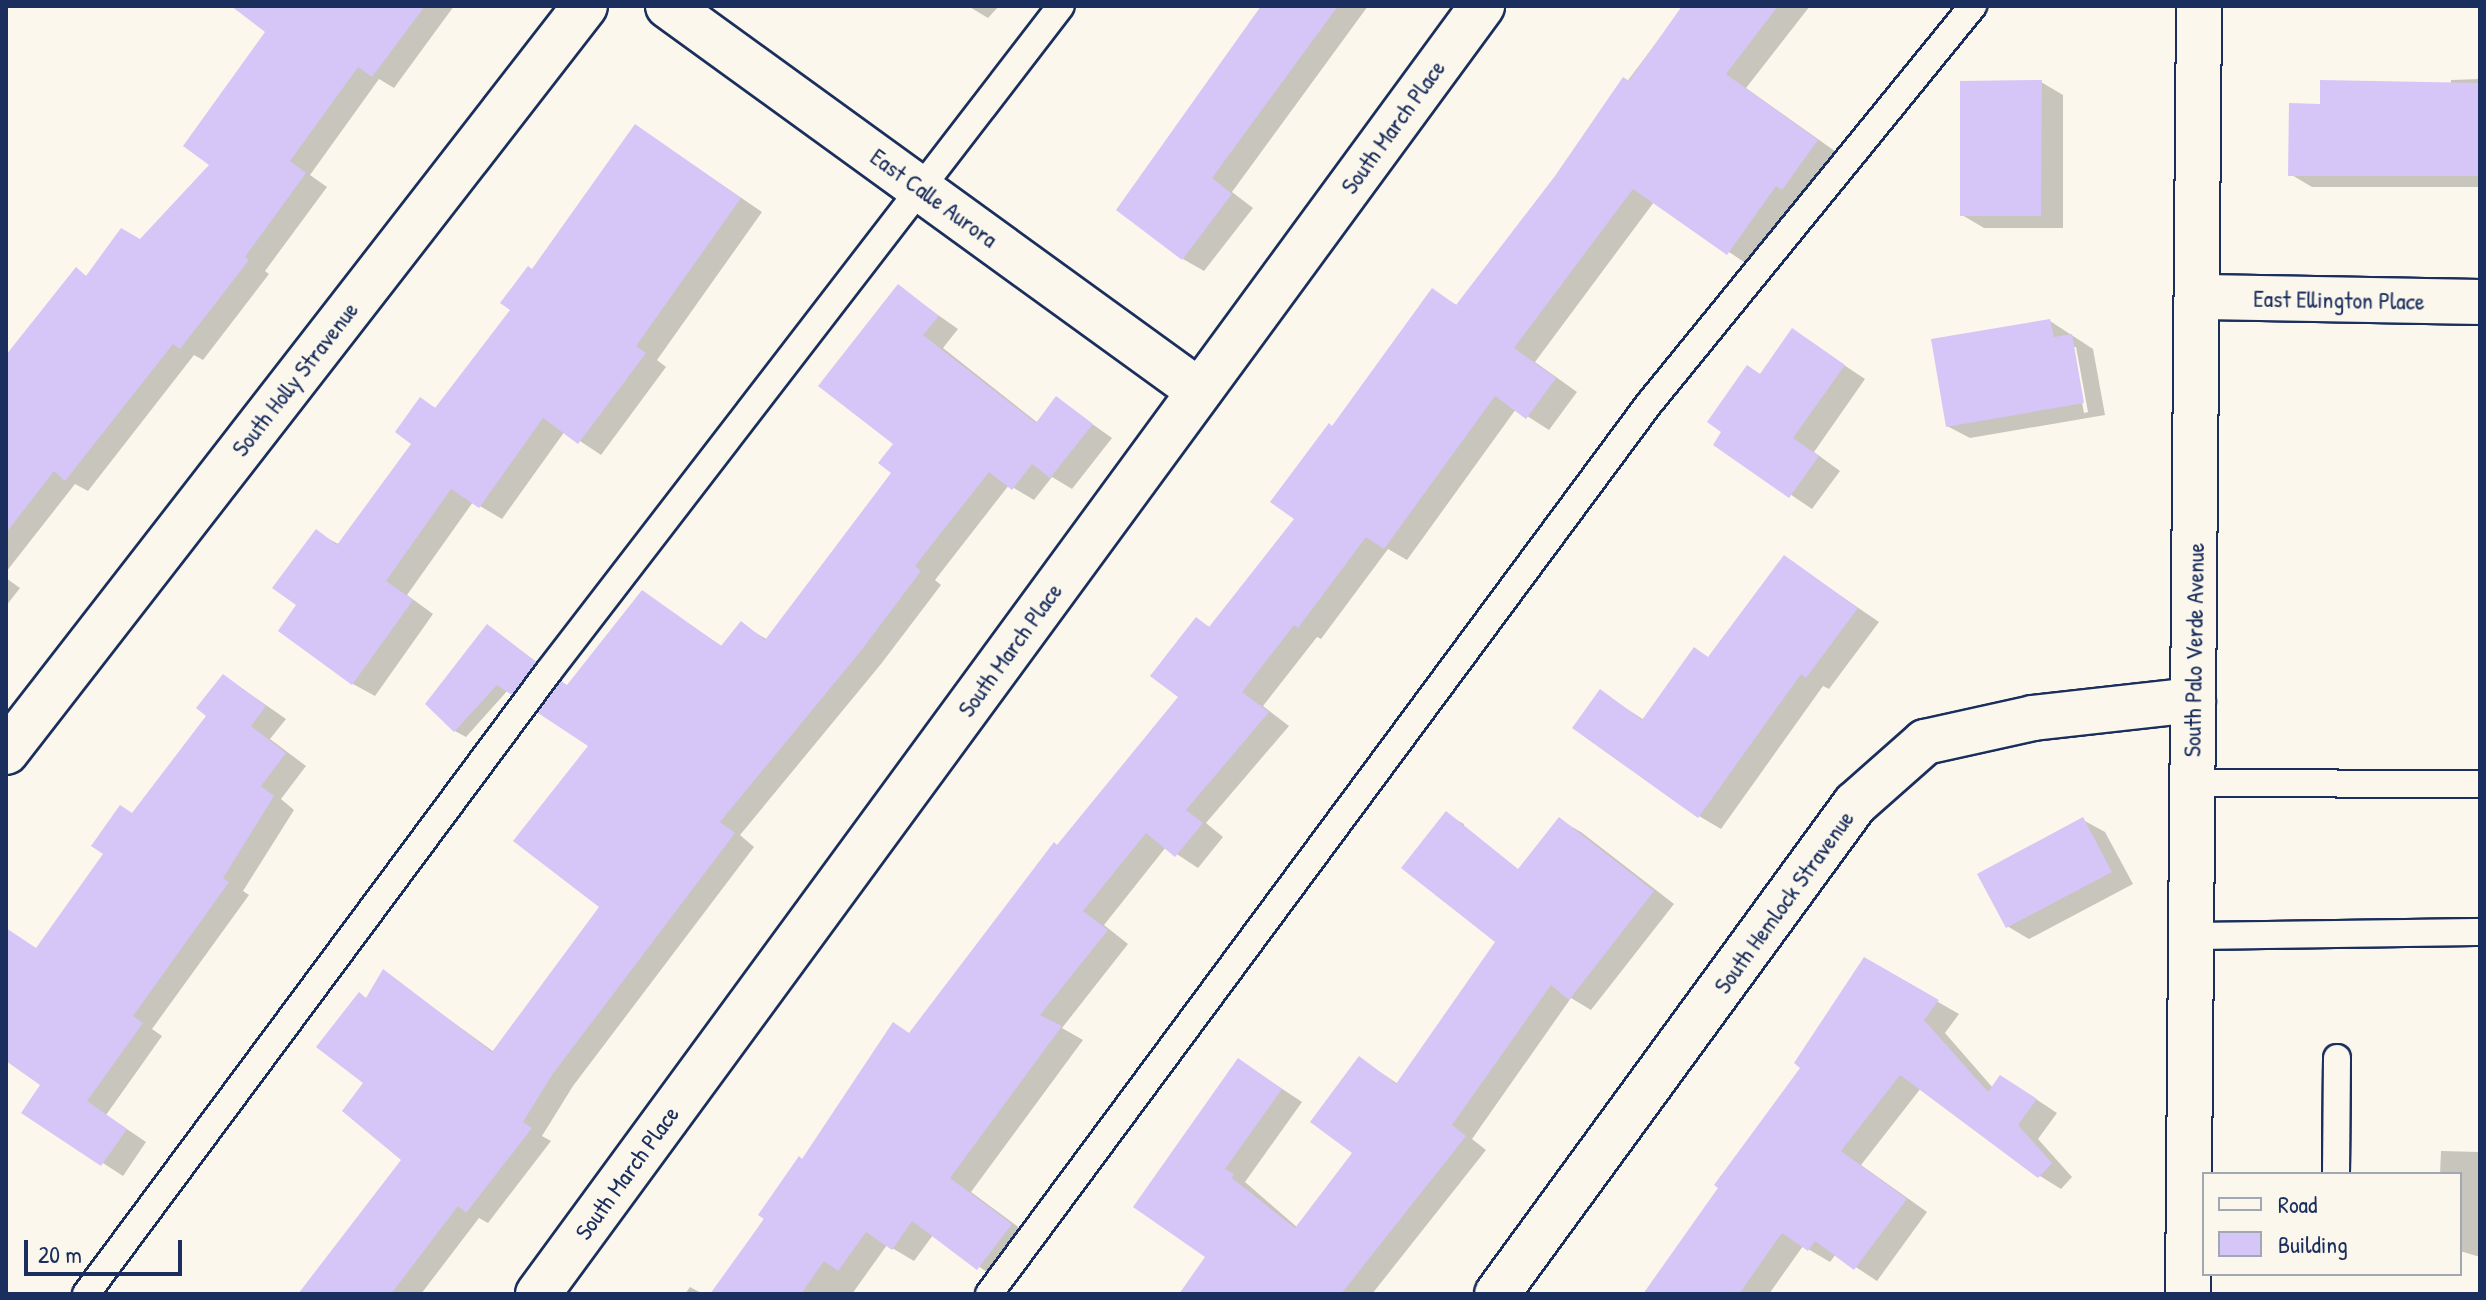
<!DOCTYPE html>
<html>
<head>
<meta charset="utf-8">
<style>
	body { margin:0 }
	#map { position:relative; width:2486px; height:1300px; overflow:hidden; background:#fbf7ec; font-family:"Patrick Hand",sans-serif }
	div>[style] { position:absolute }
	.shadow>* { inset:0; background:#0003 }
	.building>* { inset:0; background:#d6c5f7 }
	.roads { filter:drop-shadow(2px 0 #1b2f5e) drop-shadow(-2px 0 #1b2f5e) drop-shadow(0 2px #1b2f5e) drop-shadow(0 -2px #1b2f5e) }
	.lane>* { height:26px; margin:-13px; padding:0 13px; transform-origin:13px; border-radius:13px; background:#fbf7ec }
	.street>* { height:44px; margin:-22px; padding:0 22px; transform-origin:22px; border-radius:22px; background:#fbf7ec }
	span { translate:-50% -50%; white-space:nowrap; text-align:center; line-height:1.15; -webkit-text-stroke:6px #fbf7ec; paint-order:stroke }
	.street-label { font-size:24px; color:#1b2f5e }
	.frame { position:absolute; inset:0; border:8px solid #1b2f5e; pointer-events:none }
	.legend { position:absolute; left:2202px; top:1172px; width:260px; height:104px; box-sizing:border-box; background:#fbf7ec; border:2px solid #a1a7b3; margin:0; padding:10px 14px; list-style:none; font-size:24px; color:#1b2f5e }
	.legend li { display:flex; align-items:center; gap:16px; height:40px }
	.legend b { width:40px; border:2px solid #a1a7b3 }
	.scale { position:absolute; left:24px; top:1240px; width:158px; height:36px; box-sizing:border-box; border:4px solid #1b2f5e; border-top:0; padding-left:10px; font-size:24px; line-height:28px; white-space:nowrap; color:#1b2f5e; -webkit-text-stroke:6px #fbf7ec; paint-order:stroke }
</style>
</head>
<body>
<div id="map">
	<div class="shadow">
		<div style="clip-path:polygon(246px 6px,454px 6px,394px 88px,379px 79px,310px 175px,327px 187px,265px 271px,269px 274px,203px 360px,194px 355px,88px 491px,75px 484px,6px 572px,6px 358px,76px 270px,88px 277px,140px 242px,212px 164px,268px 32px)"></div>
		<div style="clip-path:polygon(968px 6px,999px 6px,988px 18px)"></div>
		<div style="clip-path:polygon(1264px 6px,1368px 6px,1232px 192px,1253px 208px,1204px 271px,1183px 259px)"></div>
		<div style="clip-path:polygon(1684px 6px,1810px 6px,1746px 88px,1839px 154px,1805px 200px,1799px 197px,1750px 266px,1654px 202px,1535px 362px,1577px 392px,1549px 430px,1516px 409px,1407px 560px,1388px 549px,1321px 639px,1317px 637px,1263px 706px,1289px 726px,1206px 823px,1223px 837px,1198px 868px,1166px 847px,1104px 925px,1128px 944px,1062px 1028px,1083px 1040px,971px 1192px,1033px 1238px,1000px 1281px,933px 1235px,914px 1261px,887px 1245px,852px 1294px,713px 1294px,803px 1161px,910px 1034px,1180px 696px,1196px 619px,1211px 628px,1297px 519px,1333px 428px,1433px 291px,1458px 306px)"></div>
		<div style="clip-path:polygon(2480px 79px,2480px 187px,2312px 187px,2290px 174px,2322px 106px,2451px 84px,2451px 80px)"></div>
		<div style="clip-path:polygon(2041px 82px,2063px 95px,2063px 228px,1984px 228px,1962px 215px)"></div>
		<div style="clip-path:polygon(636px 126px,762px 212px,657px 360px,666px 367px,601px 455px,565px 431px,502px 519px,473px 502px,407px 595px,433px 614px,375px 696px,353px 684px,299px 605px,316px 532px,340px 545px,414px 444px,420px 399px,437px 409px,513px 310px,533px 271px)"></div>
		<div style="clip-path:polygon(898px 287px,958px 329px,943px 348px,1038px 423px,1057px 399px,1112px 438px,1072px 489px,1052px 477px,1034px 500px,1009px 485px,935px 580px,941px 585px,881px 664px,740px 835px,754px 847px,573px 1086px,542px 1136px,551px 1141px,488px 1223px,479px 1218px,421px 1294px,301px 1294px,404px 1160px,366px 1083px,367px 999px,384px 972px,494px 1052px,602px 907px,591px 746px,568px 687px,643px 593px,723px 647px,741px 624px,768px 640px,894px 472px)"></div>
		<div style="clip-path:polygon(evenodd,2050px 321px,2093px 349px,2105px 415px,1970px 438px,1947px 426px,2050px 321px,2072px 347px,2076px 347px,2088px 412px,2084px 413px,2072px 347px)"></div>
		<div style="clip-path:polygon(1793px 331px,1865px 379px,1814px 452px,1840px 471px,1812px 509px,1716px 444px)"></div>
		<div style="clip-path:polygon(1784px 557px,1879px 622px,1829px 689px,1823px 686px,1721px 829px,1699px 816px,1601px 692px,1644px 720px,1710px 658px)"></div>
		<div style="clip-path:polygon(6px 578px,20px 588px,6px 606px)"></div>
		<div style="clip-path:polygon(488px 626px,546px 669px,523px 699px,508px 690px,466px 737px,455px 731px)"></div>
		<div style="clip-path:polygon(224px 676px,286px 719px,270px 739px,306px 766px,281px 799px,294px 810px,243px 891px,249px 895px,152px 1029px,162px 1036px,106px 1115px,146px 1142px,123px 1176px,24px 1112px,43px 1085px,6px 1059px,6px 960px,37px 950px,209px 715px)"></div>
		<div style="clip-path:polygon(1446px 814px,1464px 824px,1464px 828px,1525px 877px,1560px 820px,1581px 832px,1674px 904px,1591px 1010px,1571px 998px,1472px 1139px,1486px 1150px,1372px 1294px,1181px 1294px,1208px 1257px,1239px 1060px,1302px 1102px,1245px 1182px,1298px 1228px,1355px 1153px,1359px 1058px,1398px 1084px,1498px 941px)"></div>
		<div style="clip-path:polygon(2083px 820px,2105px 832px,2133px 884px,2029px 939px,2007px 926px)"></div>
		<div style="clip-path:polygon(1865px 960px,1959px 1014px,1945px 1033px,1993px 1088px,2022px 1090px,2057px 1113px,2038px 1139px,2072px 1177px,2061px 1189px,2040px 1176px,1921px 1088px,1861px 1165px,1927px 1212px,1877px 1281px,1836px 1254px,1830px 1262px,1803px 1246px,1769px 1294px,1645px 1294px,1802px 1067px)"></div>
		<div style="clip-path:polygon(2441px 1151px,2480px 1152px,2480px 1257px,2460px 1251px,2460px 1174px,2440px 1174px)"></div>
		<div style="clip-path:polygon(690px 1287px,703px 1294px,685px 1294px)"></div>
	</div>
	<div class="building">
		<div style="clip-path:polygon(231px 6px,425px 6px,372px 77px,358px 67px,290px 161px,306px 173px,245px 257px,249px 260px,180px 349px,173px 344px,65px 481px,54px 471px,6px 533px,6px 355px,76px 267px,86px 276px,121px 228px,140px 239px,209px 165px,183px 146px,265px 32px)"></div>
		<div style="clip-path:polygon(1261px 6px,1338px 6px,1212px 178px,1232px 194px,1182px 260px,1116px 210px)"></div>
		<div style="clip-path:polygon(1682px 6px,1778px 6px,1726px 74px,1818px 140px,1782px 190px,1776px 186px,1727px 255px,1633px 189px,1514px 348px,1556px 378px,1526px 419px,1495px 396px,1384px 549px,1366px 537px,1298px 628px,1294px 625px,1242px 692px,1269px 712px,1186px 810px,1203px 823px,1175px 857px,1146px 833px,1083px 911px,1108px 930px,1040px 1015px,1062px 1026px,950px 1178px,1012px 1224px,977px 1270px,912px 1221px,892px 1250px,866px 1232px,838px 1271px,824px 1261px,801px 1294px,710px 1294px,764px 1219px,758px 1215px,799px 1156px,802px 1159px,893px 1022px,909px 1033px,1054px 842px,1057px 845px,1178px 697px,1150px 676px,1196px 617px,1209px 627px,1294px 519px,1270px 502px,1329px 423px,1332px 426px,1432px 288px,1456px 305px,1555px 176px,1623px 77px,1629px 81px)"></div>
		<div style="clip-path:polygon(2042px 80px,2041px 216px,1960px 216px,1960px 81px)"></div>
		<div style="clip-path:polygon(2320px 80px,2480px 83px,2480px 176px,2288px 176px,2289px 103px,2320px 104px)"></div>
		<div style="clip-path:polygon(635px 124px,741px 198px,636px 346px,646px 353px,578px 444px,543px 418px,479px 508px,451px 489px,386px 581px,413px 600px,352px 685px,278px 631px,296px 605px,272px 588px,316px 529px,337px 545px,411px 444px,395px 432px,420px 397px,435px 408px,510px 310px,500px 303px,528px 266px,532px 269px)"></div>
		<div style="clip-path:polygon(898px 284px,939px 316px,923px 335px,1036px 423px,1056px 396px,1093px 424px,1050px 478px,1032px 464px,1012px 490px,989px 472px,915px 566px,921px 571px,860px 652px,720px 822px,735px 833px,552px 1075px,523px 1122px,532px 1128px,466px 1213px,458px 1206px,391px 1294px,298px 1294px,401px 1160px,342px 1111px,363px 1083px,316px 1047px,359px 992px,366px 998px,383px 969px,492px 1052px,599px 907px,513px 841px,588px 746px,538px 713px,561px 681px,567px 685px,642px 590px,721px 646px,741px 621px,765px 640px,891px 473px,878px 463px,893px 444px,818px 386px)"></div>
		<div style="clip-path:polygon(2050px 319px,2054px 337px,2072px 334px,2084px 403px,1946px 427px,1931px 339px)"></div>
		<div style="clip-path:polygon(1792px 328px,1845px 365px,1793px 438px,1819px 456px,1789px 498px,1713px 445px,1721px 432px,1707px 422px,1747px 365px,1760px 374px)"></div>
		<div style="clip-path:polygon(1784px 555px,1858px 608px,1806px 678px,1801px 674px,1698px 818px,1572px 728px,1600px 689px,1642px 720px,1694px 647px,1708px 657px)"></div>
		<div style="clip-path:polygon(487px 624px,536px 662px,512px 695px,497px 685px,454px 732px,425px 704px)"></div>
		<div style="clip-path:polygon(223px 674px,266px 706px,251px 726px,286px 753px,261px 786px,274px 796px,223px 878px,229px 882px,133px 1016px,143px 1023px,87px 1101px,127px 1129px,101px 1166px,21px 1113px,40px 1085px,6px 1061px,6px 928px,36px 948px,103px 854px,91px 846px,120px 805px,132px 813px,206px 716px,196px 708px)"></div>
		<div style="clip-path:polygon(1446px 811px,1518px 869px,1559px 817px,1654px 891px,1569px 1000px,1551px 985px,1452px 1125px,1466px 1136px,1341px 1294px,1179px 1294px,1205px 1257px,1133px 1207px,1238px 1058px,1282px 1089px,1225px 1169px,1234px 1174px,1232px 1178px,1295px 1228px,1352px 1153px,1310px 1122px,1359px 1056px,1396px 1084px,1495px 942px,1401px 868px)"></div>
		<div style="clip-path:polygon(2083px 817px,2112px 872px,2006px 928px,1977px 874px)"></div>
		<div style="clip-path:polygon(1864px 957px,1939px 1000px,1924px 1020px,1988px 1092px,2000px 1075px,2037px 1099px,2018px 1125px,2052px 1163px,2038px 1178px,1900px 1075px,1841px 1151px,1907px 1199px,1854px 1270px,1815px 1241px,1808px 1251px,1782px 1233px,1739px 1294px,1643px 1294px,1718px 1188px,1714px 1185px,1800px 1068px,1794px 1063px)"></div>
	</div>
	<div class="roads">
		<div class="lane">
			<div style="left:2193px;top:783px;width:287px;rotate:0.2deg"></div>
			<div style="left:2192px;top:936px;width:288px;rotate:-0.8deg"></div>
			<div style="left:2336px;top:1174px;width:116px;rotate:-89.5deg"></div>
			<div style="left:86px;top:1294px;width:776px;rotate:-53.38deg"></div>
			<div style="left:549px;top:671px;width:839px;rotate:-52.41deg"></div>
			<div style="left:989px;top:1294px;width:1107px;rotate:-53.45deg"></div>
			<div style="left:1648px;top:405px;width:515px;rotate:-50.84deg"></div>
		</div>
		<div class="street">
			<div style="left:668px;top:6px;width:656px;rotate:35.94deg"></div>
			<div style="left:2199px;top:297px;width:281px;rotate:1deg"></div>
			<div style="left:6px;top:752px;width:944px;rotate:-52.18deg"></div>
			<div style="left:538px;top:1294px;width:1597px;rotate:-53.76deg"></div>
			<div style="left:1497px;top:1294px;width:607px;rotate:-53.85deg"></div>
			<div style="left:1855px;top:804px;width:94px;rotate:-41.5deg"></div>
			<div style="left:1925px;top:742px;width:111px;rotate:-12.5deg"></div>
			<div style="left:2033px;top:718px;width:161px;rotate:-6.4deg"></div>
			<div style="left:2188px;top:1294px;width:1288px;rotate:-89.51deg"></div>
		</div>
	</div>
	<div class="street-label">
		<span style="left:1393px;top:127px;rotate:-54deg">South March Place</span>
		<span style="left:934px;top:198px;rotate:36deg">East Calle Aurora</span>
		<span style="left:2339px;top:300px;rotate:1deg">East Ellington Place</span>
		<span style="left:295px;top:379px;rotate:-52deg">South Holly Stravenue</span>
		<span style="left:1010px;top:650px;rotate:-54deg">South March Place</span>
		<span style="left:2194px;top:650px;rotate:-89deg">South Palo Verde Avenue</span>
		<span style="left:1784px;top:902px;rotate:-54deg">South Hemlock Stravenue</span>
		<span style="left:627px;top:1173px;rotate:-54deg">South March Place</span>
	</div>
	<div class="frame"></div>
	<ul class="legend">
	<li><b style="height:10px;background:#fbf7ec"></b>Road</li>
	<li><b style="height:22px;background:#d6c5f7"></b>Building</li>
	</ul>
	<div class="scale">20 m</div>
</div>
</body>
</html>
